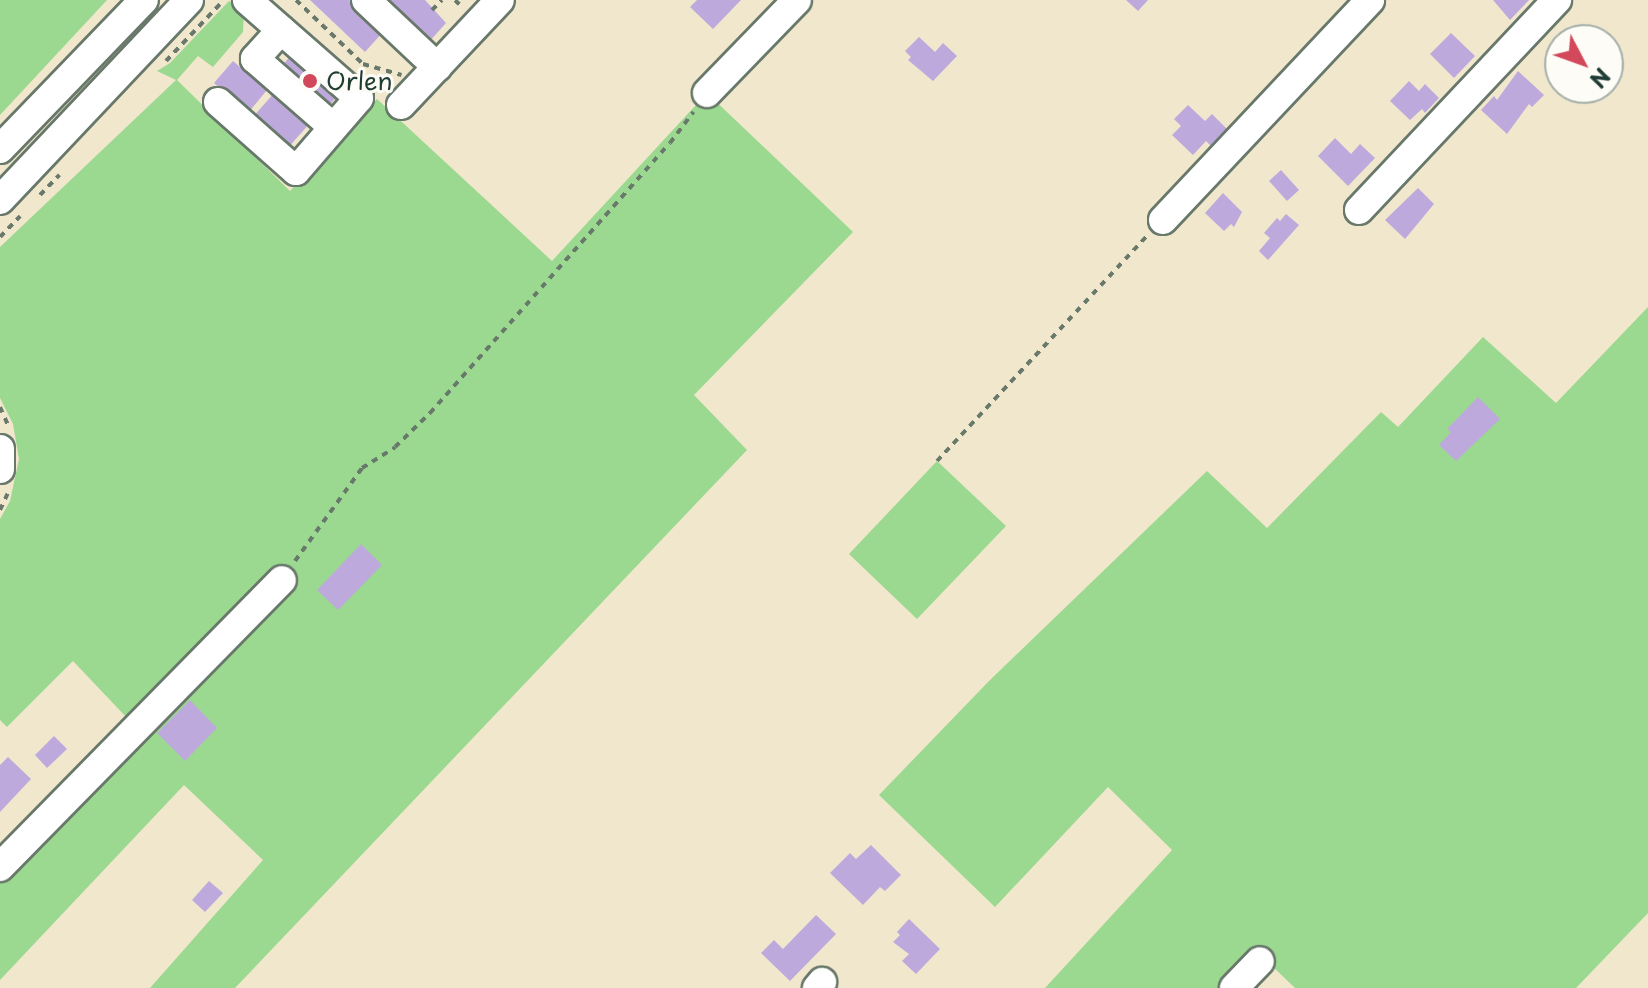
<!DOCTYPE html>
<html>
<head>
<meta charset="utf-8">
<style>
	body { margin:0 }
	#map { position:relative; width:1648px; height:988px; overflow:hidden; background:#f1e7cd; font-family:"Playpen Sans",sans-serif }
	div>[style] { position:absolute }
	.green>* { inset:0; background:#9ad98f }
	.building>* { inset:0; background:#bea9dc }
	.path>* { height:4px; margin-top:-2px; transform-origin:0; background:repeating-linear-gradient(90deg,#68786a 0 6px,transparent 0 12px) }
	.roads { filter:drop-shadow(2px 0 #68786a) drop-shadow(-2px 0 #68786a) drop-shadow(0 2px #68786a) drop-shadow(0 -2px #68786a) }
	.minor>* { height:28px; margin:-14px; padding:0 14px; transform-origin:14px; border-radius:14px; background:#fff }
	.dots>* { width:22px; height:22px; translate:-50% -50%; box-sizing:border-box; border:4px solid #fdfcf7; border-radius:50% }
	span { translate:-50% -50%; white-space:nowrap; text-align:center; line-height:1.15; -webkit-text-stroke:6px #fdfcf7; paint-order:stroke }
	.poi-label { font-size:24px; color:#1f3d34 }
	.left { translate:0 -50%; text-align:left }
	.north { position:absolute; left:1544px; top:24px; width:80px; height:80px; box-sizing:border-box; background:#fdfcf7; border:2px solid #a4b0a9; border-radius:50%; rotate:131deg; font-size:22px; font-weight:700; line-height:32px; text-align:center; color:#1f3d34 }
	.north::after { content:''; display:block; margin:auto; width:28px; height:36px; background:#d1495b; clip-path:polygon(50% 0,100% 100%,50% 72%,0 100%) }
</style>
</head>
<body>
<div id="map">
	<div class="green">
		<div style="clip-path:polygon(0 0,107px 0,0 115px)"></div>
		<div style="clip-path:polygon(229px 1px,244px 11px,243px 32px,213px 67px,198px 56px,177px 80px,290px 191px,377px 99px,552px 261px,707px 93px,853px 232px,694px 395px,747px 450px,235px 988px,150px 988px,263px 860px,184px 785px,0 980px,0 851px,128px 719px,73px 661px,7px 727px,0 720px,0 519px,10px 501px,19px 459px,13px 424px,0 398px,0 247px,176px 80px,157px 71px,170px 63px)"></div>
		<div style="clip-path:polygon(1648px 307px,1648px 913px,1576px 988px,1295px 988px,1267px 961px,1225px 988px,1045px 988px,1172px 850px,1108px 787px,995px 907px,879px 795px,989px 681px,1207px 471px,1267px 528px,1381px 412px,1398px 427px,1483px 337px,1556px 403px)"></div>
		<div style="clip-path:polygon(937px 461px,1006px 526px,917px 619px,849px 554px)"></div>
	</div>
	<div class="building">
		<div style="clip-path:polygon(310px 0,349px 0,383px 32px,365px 52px)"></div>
		<div style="clip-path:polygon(383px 0,425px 0,446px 23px,428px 43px)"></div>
		<div style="clip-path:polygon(697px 0,741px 0,713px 29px,690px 7px)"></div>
		<div style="clip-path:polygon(1126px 0,1148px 0,1138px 11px)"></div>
		<div style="clip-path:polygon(1493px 0,1529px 0,1510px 20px)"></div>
		<div style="clip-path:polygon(1451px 33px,1475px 56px,1454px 78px,1430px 54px)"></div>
		<div style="clip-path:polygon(919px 37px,935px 52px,943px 43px,957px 56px,933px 81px,908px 60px,911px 57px,905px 51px)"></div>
		<div style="clip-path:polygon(292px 54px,339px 94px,327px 108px,281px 67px)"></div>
		<div style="clip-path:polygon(233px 61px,267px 90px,248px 113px,214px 83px)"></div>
		<div style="clip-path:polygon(1518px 71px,1544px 95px,1532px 107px,1529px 104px,1507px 134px,1481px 110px,1494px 96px,1497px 100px)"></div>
		<div style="clip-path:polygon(1409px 81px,1419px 91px,1425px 84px,1439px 98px,1425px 113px,1422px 109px,1410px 120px,1390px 101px)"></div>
		<div style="clip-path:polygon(275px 92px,310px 123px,286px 150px,251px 119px)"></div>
		<div style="clip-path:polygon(1188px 105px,1205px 121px,1212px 114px,1228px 130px,1212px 147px,1206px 141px,1193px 155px,1172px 135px,1181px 126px,1174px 119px)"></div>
		<div style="clip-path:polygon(1335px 138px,1351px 154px,1360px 144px,1375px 158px,1348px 186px,1318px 156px)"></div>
		<div style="clip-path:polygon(1281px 170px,1299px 190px,1287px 201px,1269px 181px)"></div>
		<div style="clip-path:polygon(1418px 188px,1434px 204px,1405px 239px,1385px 220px)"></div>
		<div style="clip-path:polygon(1223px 193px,1242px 212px,1234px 227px,1231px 224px,1224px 231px,1205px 213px)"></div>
		<div style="clip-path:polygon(1286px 214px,1299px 225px,1268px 260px,1259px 251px,1270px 238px,1264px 233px,1277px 218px,1280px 221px)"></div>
		<div style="clip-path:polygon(1478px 397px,1500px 419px,1456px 461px,1439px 445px,1451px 432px,1447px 429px)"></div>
		<div style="clip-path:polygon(361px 544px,382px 565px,338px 610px,317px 590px)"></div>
		<div style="clip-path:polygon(190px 700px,217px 728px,185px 761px,157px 733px)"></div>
		<div style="clip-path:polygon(54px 736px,67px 749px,47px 768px,35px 755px)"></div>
		<div style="clip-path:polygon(8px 757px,31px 779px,0 812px,0 765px)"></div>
		<div style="clip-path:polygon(871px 845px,901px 875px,885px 891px,880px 887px,863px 905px,830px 873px,850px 853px,856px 859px)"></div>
		<div style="clip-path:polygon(209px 881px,223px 893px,205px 912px,192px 900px)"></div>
		<div style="clip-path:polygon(816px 915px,836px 934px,790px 981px,761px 953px,774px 940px,783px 949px)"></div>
		<div style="clip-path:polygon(909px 919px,940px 949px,916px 974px,902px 961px,909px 954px,893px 942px,900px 935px,897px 932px)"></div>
	</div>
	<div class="path">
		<div style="left:296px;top:0;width:93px;rotate:43.7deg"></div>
		<div style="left:363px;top:64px;width:40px;rotate:16deg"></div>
		<div style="left:455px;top:0;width:11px;rotate:45deg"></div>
		<div style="left:432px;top:10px;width:14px;rotate:-45deg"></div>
		<div style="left:166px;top:61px;width:83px;rotate:-46.5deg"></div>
		<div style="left:40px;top:195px;width:28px;rotate:-46deg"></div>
		<div style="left:0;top:237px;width:29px;rotate:-46deg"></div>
		<div style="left:0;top:407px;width:22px;rotate:66deg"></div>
		<div style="left:937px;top:461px;width:308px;rotate:-47deg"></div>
		<div style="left:0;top:510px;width:21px;rotate:-65deg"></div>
		<div style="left:295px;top:561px;width:115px;rotate:-54.2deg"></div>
		<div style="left:362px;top:468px;width:39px;rotate:-32deg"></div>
		<div style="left:395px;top:447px;width:49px;rotate:-44.2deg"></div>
		<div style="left:430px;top:413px;width:361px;rotate:-48.4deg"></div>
		<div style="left:670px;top:143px;width:39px;rotate:-53deg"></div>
	</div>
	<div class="roads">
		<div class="minor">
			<div style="left:366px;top:0;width:98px;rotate:43.3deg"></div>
			<div style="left:281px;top:30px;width:39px;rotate:132deg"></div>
			<div style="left:255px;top:59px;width:103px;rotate:41.1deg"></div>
			<div style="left:707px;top:93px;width:129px;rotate:-45.9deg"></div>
			<div style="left:218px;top:102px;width:104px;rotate:41.5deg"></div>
			<div style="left:296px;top:171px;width:96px;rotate:-49.2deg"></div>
			<div style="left:359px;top:98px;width:149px;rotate:-138.8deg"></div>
			<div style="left:401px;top:105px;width:144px;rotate:-46.7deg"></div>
			<div style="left:0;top:149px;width:207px;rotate:-46deg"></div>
			<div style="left:0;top:200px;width:275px;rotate:-46.6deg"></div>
			<div style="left:1359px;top:210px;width:289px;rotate:-46.7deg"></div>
			<div style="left:1163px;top:220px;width:302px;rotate:-46.7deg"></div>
			<div style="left:0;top:449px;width:20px;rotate:90deg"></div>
			<div style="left:0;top:867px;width:402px;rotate:-45.5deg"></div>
			<div style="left:817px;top:988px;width:8px;rotate:-50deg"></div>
			<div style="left:1234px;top:988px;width:37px;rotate:-46deg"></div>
		</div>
	</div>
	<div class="dots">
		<div style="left:310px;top:81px;background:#d1495b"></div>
	</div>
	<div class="poi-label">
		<span class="left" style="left:326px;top:81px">Orlen</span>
	</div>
	<div class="north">N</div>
</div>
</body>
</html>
